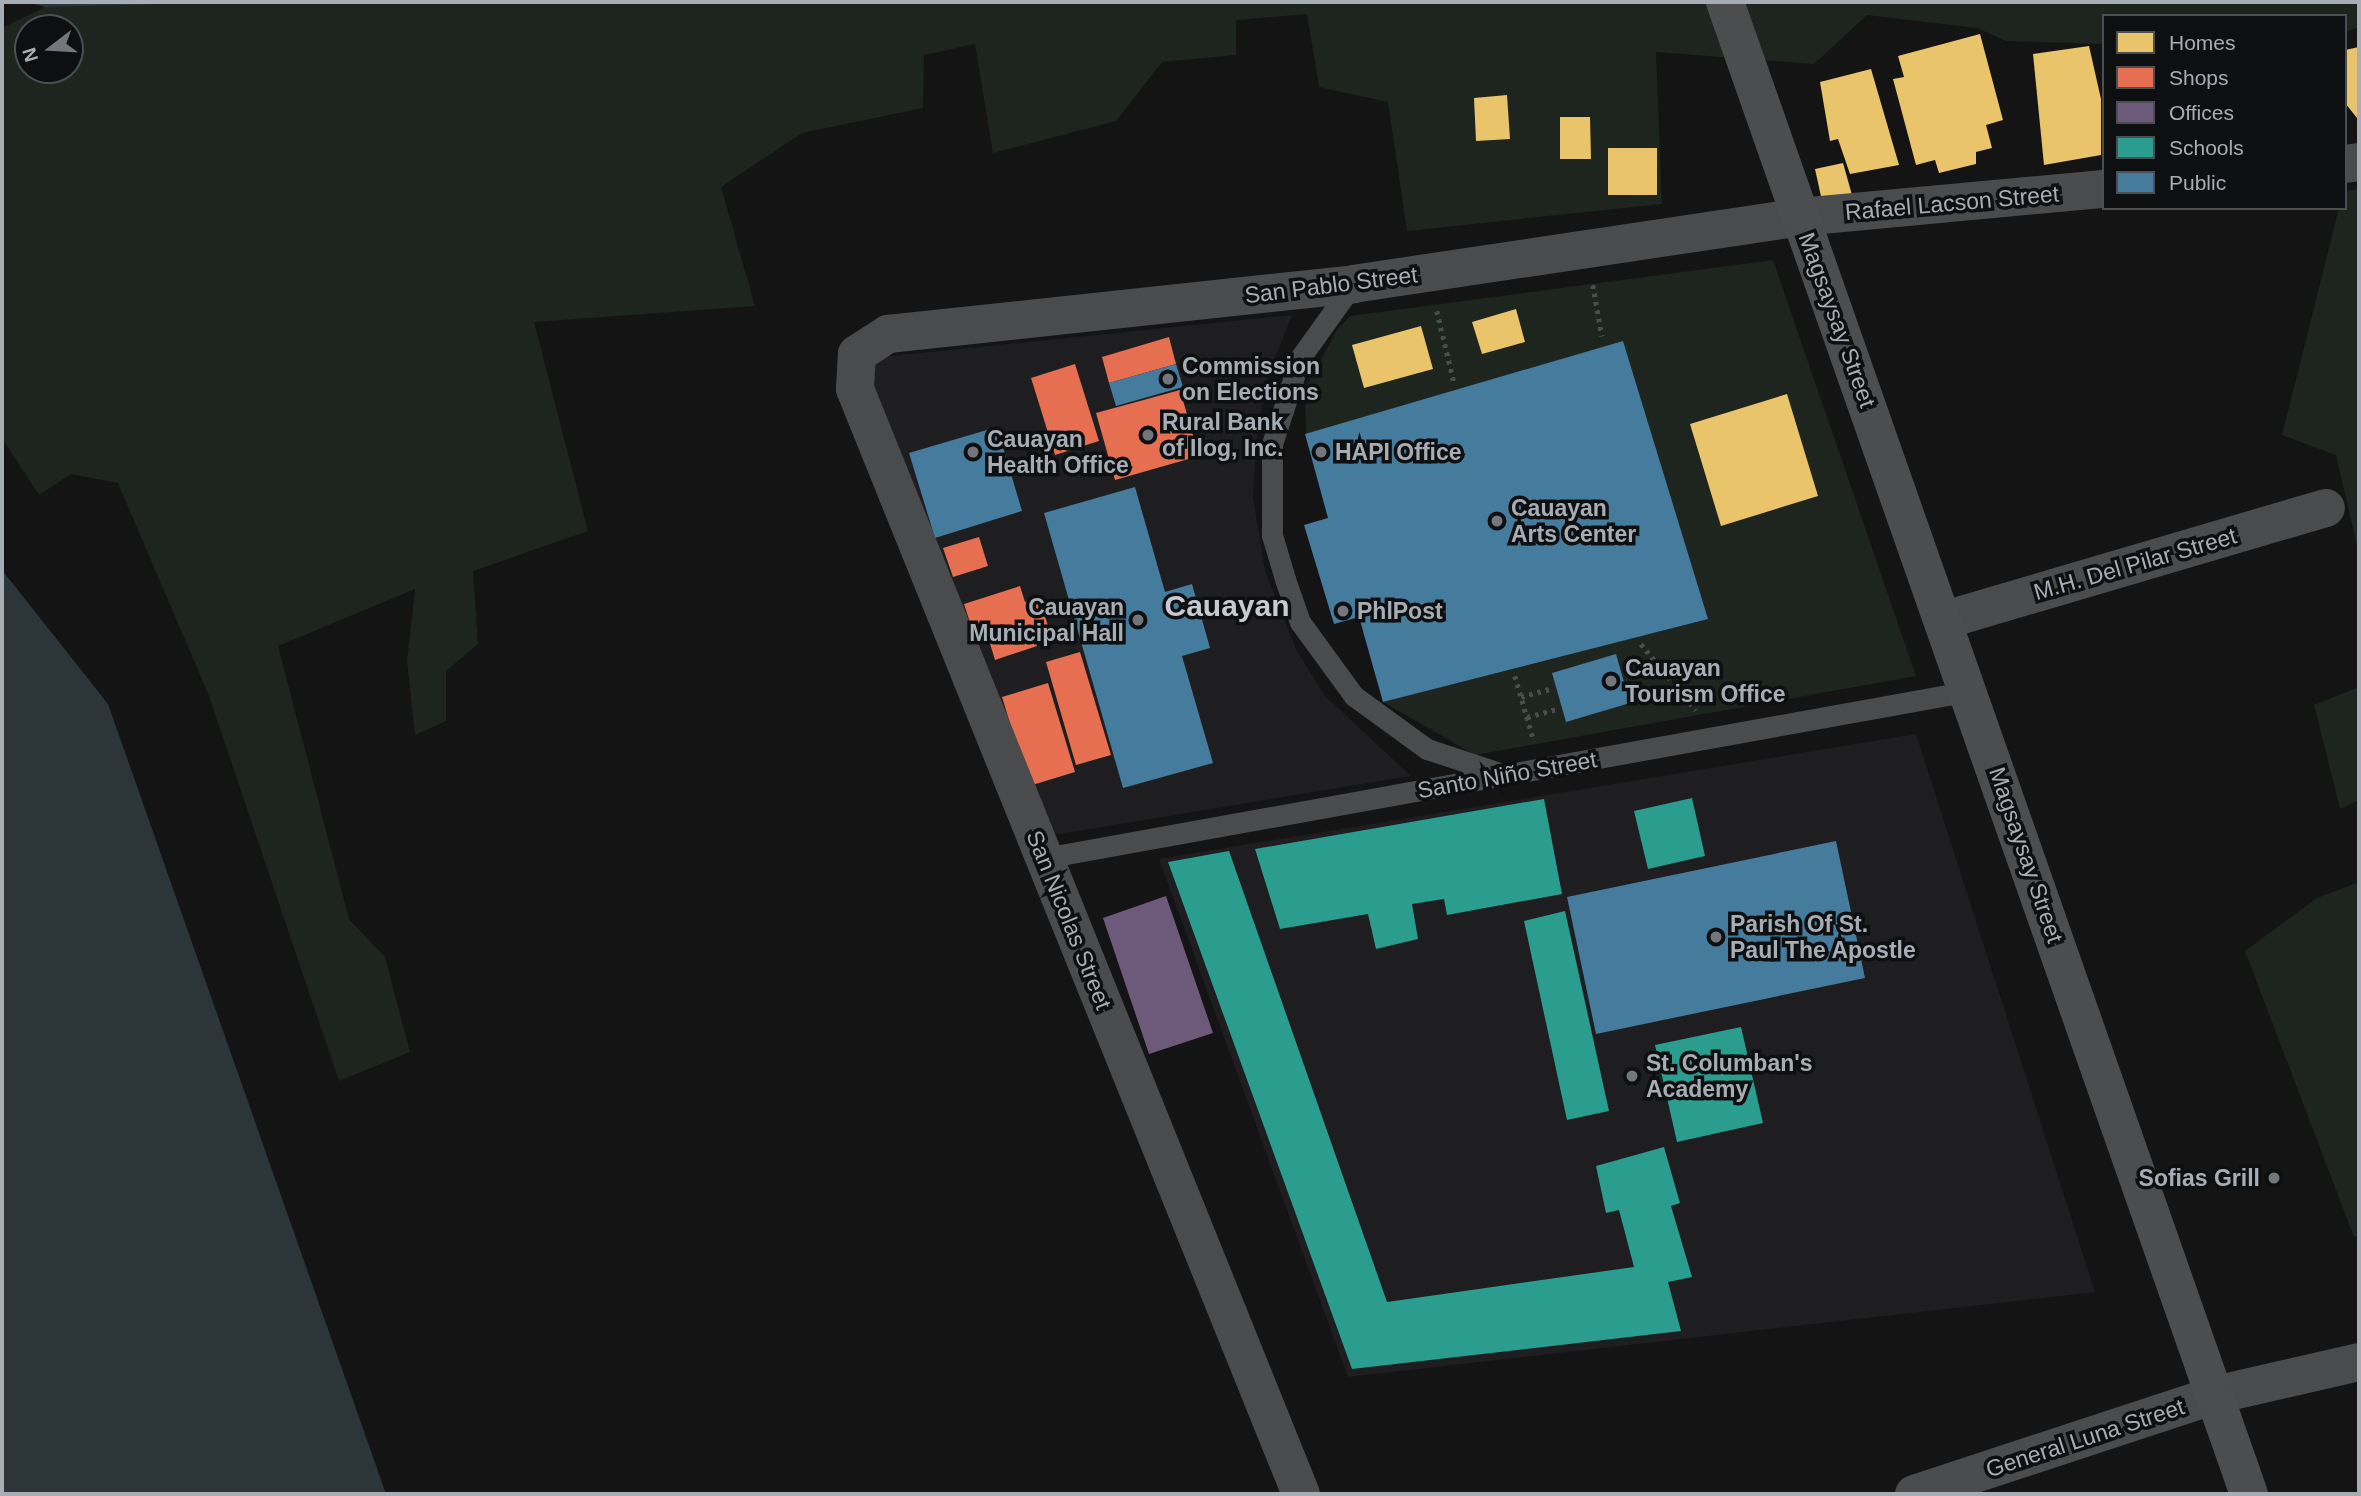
<!DOCTYPE html>
<html>
<head>
<meta charset="utf-8">
<style>
	body { margin:0 }
	#map { position:relative; width:2361px; height:1496px; overflow:hidden; background:#141414; font-family:Helvetica,sans-serif }
	div>[style] { position:absolute }
	.built>* { inset:0; background:#1e1e20 }
	.green>* { inset:0; background:#1e241e }
	.water>* { inset:0; background:#2c3539 }
	.homes>* { inset:0; background:#e9c46a }
	.shops>* { inset:0; background:#e76f51 }
	.offices>* { inset:0; background:#6d597a }
	.schools>* { inset:0; background:#2a9d8f }
	.public>* { inset:0; background:#457b9d }
	.path>* { height:4.5px; margin-top:-2.25px; transform-origin:0; background:repeating-linear-gradient(90deg,#4a4c4e 0 3.5px,transparent 0 8.5px) }
	.service>* { height:21px; margin:-10.5px; padding:0 10.5px; transform-origin:10.5px; border-radius:10.5px; background:#494b4d }
	.minor>* { height:38px; margin:-19px; padding:0 19px; transform-origin:19px; border-radius:19px; background:#494b4d }
	.trunk>* { height:38px; margin:-19px; padding:0 19px; transform-origin:19px; border-radius:19px; background:#4b4d4e }
	.dots>* { width:19px; height:19px; translate:-50% -50%; box-sizing:border-box; border:4px solid #0e0f10; border-radius:50% }
	span { translate:-50% -50%; white-space:nowrap; text-align:center; line-height:1.15; -webkit-text-stroke:7px #0e0f10; paint-order:stroke }
	.street-label { font-size:23px; color:#a6adb4 }
	.poi-label { font-size:23px; color:#a6adb4; font-weight:700 }
	.left { translate:0 -50%; text-align:left }
	.right { translate:-100% -50%; text-align:right }
	.district-label { font-size:30px; color:#c7cbd1; font-weight:700 }
	.frame { position:absolute; inset:0; border:4px solid #a6adb4; pointer-events:none }
	.legend { position:absolute; left:2102px; top:14px; width:245px; height:196px; box-sizing:border-box; background:#0e0f10; border:2px solid #4b4e52; margin:0; padding:9px 12px; list-style:none; font-size:21px; color:#a6adb4 }
	.legend li { display:flex; align-items:center; gap:14px; height:35px }
	.legend b { width:35px; border:2px solid #4b4e52 }
	.north { position:absolute; left:14px; top:14px; width:70px; height:70px; box-sizing:border-box; background:#0e0f10; border:2px solid #4b4e52; border-radius:50%; rotate:253deg; font-size:19px; font-weight:700; line-height:28px; text-align:center; color:#a6adb4 }
	.north::after { content:''; display:block; margin:auto; width:24px; height:32px; background:#73777c; clip-path:polygon(50% 0,100% 100%,50% 72%,0 100%) }
</style>
</head>
<body>
<div id="map">
	<div class="built">
		<div style="clip-path:polygon(1292px 315px,1268px 375px,1257px 437px,1253px 498px,1265px 571px,1297px 651px,1324px 695px,1411px 776px,1047px 836px,866px 380px,871px 365px,881px 357px)"></div>
		<div style="clip-path:polygon(1916px 734px,2095px 1292px,1348px 1377px,1159px 859px)"></div>
	</div>
	<div class="green">
		<div style="clip-path:polygon(evenodd,253px 2px,2359px 2px,2359px 27px,2345px 32px,2345px 16px,2104px 16px,2104px 44px,2006px 41px,1977px 28px,1867px 15px,1814px 64px,1656px 52px,1662px 204px,1407px 231px,1388px 102px,1319px 87px,1307px 14px,1236px 20px,1236px 55px,1162px 62px,1116px 121px,993px 153px,975px 44px,924px 55px,923px 108px,802px 133px,721px 187px,755px 306px,534px 322px,588px 531px,473px 571px,478px 644px,446px 671px,446px 721px,415px 735px,407px 661px,415px 589px,278px 646px,349px 919px,385px 957px,410px 1052px,339px 1081px,209px 696px,118px 483px,71px 474px,39px 495px,2px 438px,2px 28px,45px 7px,253px 2px,28px 28px,70px 28px,70px 70px,28px 70px,28px 28px)"></div>
		<div style="clip-path:polygon(2359px 189px,2359px 555px,2336px 455px,2282px 435px,2339px 208px,2345px 208px,2345px 191px)"></div>
		<div style="clip-path:polygon(1773px 260px,1916px 676px,1475px 755px,1383px 702px,1707px 619px,1306px 434px,1305px 389px,1338px 328px,1350px 316px)"></div>
		<div style="clip-path:polygon(2359px 687px,2359px 800px,2340px 809px,2314px 705px)"></div>
		<div style="clip-path:polygon(2359px 882px,2359px 1235px,2354px 1237px,2245px 951px,2317px 898px)"></div>
	</div>
	<div class="water">
		<div style="clip-path:polygon(26px 2px,253px 2px,45px 7px)"></div>
		<div style="clip-path:polygon(2px 570px,108px 704px,386px 1494px,2px 1494px)"></div>
	</div>
	<div class="homes">
		<div style="clip-path:polygon(1980px 34px,2003px 120px,1986px 125px,1992px 148px,1976px 152px,1976px 164px,1939px 173px,1935px 160px,1916px 165px,1893px 79px,1904px 77px,1898px 56px)"></div>
		<div style="clip-path:polygon(2089px 46px,2101px 99px,2101px 155px,2044px 165px,2033px 54px)"></div>
		<div style="clip-path:polygon(2359px 47px,2359px 117px,2357px 118px,2345px 103px,2345px 50px)"></div>
		<div style="clip-path:polygon(1871px 69px,1899px 165px,1850px 174px,1838px 139px,1830px 141px,1820px 82px)"></div>
		<div style="clip-path:polygon(1507px 95px,1510px 139px,1476px 141px,1474px 98px)"></div>
		<div style="clip-path:polygon(1560px 117px,1590px 117px,1591px 159px,1560px 159px)"></div>
		<div style="clip-path:polygon(1608px 148px,1657px 148px,1657px 195px,1608px 195px)"></div>
		<div style="clip-path:polygon(1843px 163px,1852px 195px,1822px 201px,1815px 169px)"></div>
		<div style="clip-path:polygon(1516px 309px,1525px 342px,1482px 354px,1472px 322px)"></div>
		<div style="clip-path:polygon(1421px 326px,1433px 369px,1364px 388px,1352px 345px)"></div>
		<div style="clip-path:polygon(1787px 394px,1818px 496px,1721px 526px,1690px 424px)"></div>
	</div>
	<div class="shops">
		<div style="clip-path:polygon(1169px 337px,1176px 364px,1109px 383px,1102px 357px)"></div>
		<div style="clip-path:polygon(1075px 364px,1099px 441px,1055px 455px,1031px 378px)"></div>
		<div style="clip-path:polygon(1180px 390px,1199px 456px,1115px 480px,1096px 413px)"></div>
		<div style="clip-path:polygon(979px 537px,988px 566px,953px 577px,943px 548px)"></div>
		<div style="clip-path:polygon(1020px 586px,1025px 602px,1039px 597px,1048px 626px,1032px 630px,1037px 646px,995px 660px,988px 637px,976px 641px,964px 604px)"></div>
		<div style="clip-path:polygon(1080px 652px,1111px 755px,1076px 765px,1046px 662px)"></div>
		<div style="clip-path:polygon(1048px 683px,1075px 772px,1029px 786px,1002px 697px)"></div>
	</div>
	<div class="offices">
		<div style="clip-path:polygon(1166px 896px,1213px 1033px,1149px 1054px,1103px 918px)"></div>
	</div>
	<div class="schools">
		<div style="clip-path:polygon(1692px 798px,1705px 856px,1648px 869px,1634px 811px)"></div>
		<div style="clip-path:polygon(1544px 799px,1562px 894px,1447px 915px,1444px 899px,1412px 904px,1418px 939px,1376px 949px,1368px 914px,1280px 929px,1255px 849px)"></div>
		<div style="clip-path:polygon(1229px 851px,1387px 1302px,1634px 1267px,1619px 1210px,1606px 1213px,1596px 1166px,1664px 1147px,1680px 1203px,1671px 1206px,1692px 1277px,1668px 1282px,1681px 1331px,1352px 1369px,1168px 862px)"></div>
		<div style="clip-path:polygon(1565px 911px,1609px 1111px,1567px 1120px,1524px 921px)"></div>
		<div style="clip-path:polygon(1741px 1027px,1763px 1123px,1677px 1142px,1655px 1045px)"></div>
	</div>
	<div class="public">
		<div style="clip-path:polygon(1623px 341px,1708px 619px,1383px 702px,1359px 617px,1334px 624px,1304px 525px,1328px 518px,1305px 434px)"></div>
		<div style="clip-path:polygon(1176px 364px,1183px 387px,1116px 406px,1109px 383px)"></div>
		<div style="clip-path:polygon(997px 427px,1022px 511px,935px 538px,909px 453px)"></div>
		<div style="clip-path:polygon(1135px 487px,1165px 592px,1192px 584px,1210px 648px,1182px 656px,1213px 763px,1123px 788px,1044px 513px)"></div>
		<div style="clip-path:polygon(1616px 654px,1630px 703px,1566px 722px,1552px 673px)"></div>
		<div style="clip-path:polygon(1836px 841px,1865px 978px,1596px 1034px,1567px 897px)"></div>
	</div>
	<div class="path">
		<div style="left:1593px;top:285px;width:52px;rotate:80deg"></div>
		<div style="left:1437px;top:311px;width:73px;rotate:76.5deg"></div>
		<div style="left:1641px;top:644px;width:86px;rotate:50.2deg"></div>
		<div style="left:1515px;top:676px;width:68px;rotate:73.7deg"></div>
		<div style="left:1521px;top:697px;width:29px;rotate:-16deg"></div>
		<div style="left:1527px;top:717px;width:30px;rotate:-15deg"></div>
	</div>
	<div class="service">
		<div style="left:1353px;top:284px;width:91px;rotate:125.6deg"></div>
		<div style="left:1300px;top:358px;width:90px;rotate:108deg"></div>
		<div style="left:1272px;top:444px;width:91px;rotate:90deg"></div>
		<div style="left:1272px;top:535px;width:46px;rotate:73.5deg"></div>
		<div style="left:1285px;top:579px;width:46px;rotate:70.8deg"></div>
		<div style="left:1300px;top:622px;width:92px;rotate:53.9deg"></div>
		<div style="left:1354px;top:696px;width:90px;rotate:36deg"></div>
		<div style="left:1427px;top:749px;width:74px;rotate:18.2deg"></div>
		<div style="left:1044px;top:858px;width:940px;rotate:-10.23deg"></div>
	</div>
	<div class="minor">
		<div style="left:2345px;top:164px;width:14px;rotate:-8deg"></div>
		<div style="left:1945px;top:620px;width:397px;rotate:-16.4deg"></div>
		<div style="left:1301px;top:1494px;width:1192px;rotate:-111.98deg"></div>
		<div style="left:855px;top:389px;width:35px;rotate:-87deg"></div>
		<div style="left:857px;top:354px;width:37px;rotate:-33deg"></div>
		<div style="left:888px;top:334px;width:468px;rotate:-6.1deg"></div>
		<div style="left:1353px;top:284px;width:452px;rotate:-8.5deg"></div>
		<div style="left:1800px;top:217px;width:305px;rotate:-5.3deg"></div>
		<div style="left:1914px;top:1494px;width:317px;rotate:-18.2deg"></div>
		<div style="left:2215px;top:1395px;width:148px;rotate:-12.9deg"></div>
	</div>
	<div class="trunk">
		<div style="left:1725px;top:2px;width:1581px;rotate:70.65deg"></div>
	</div>
	<div class="dots">
		<div style="left:1168px;top:379px;background:#73777c"></div>
		<div style="left:1148px;top:435px;background:#73777c"></div>
		<div style="left:973px;top:452px;background:#73777c"></div>
		<div style="left:1321px;top:452px;background:#73777c"></div>
		<div style="left:1497px;top:521px;background:#73777c"></div>
		<div style="left:1343px;top:611px;background:#73777c"></div>
		<div style="left:1138px;top:620px;background:#73777c"></div>
		<div style="left:1611px;top:681px;background:#73777c"></div>
		<div style="left:1716px;top:937px;background:#73777c"></div>
		<div style="left:1632px;top:1076px;background:#73777c"></div>
		<div style="left:2274px;top:1178px;background:#73777c"></div>
	</div>
	<div class="street-label">
		<span style="left:1952px;top:203px;rotate:-5deg">Rafael Lacson Street</span>
		<span style="left:1331px;top:285px;rotate:-7deg">San Pablo Street</span>
		<span style="left:1837px;top:320px;rotate:70deg">Magsaysay Street</span>
		<span style="left:2135px;top:564px;rotate:-16deg">M.H. Del Pilar Street</span>
		<span style="left:1507px;top:775px;rotate:-10deg">Santo Niño Street</span>
		<span style="left:2026px;top:855px;rotate:71deg">Magsaysay Street</span>
		<span style="left:1069px;top:920px;rotate:68deg">San Nicolas Street</span>
		<span style="left:2085px;top:1438px;rotate:-18deg">General Luna Street</span>
	</div>
	<div class="poi-label">
		<span class="left" style="left:1182px;top:379px">Commission<br>on Elections</span>
		<span class="left" style="left:1162px;top:435px">Rural Bank<br>of Ilog, Inc.</span>
		<span class="left" style="left:987px;top:452px">Cauayan<br>Health Office</span>
		<span class="left" style="left:1335px;top:452px">HAPI Office</span>
		<span class="left" style="left:1511px;top:521px">Cauayan<br>Arts Center</span>
		<span class="right" style="left:1124px;top:620px">Cauayan<br>Municipal Hall</span>
		<span class="left" style="left:1357px;top:611px">PhlPost</span>
		<span class="left" style="left:1625px;top:681px">Cauayan<br>Tourism Office</span>
		<span class="left" style="left:1730px;top:937px">Parish Of St.<br>Paul The Apostle</span>
		<span class="left" style="left:1646px;top:1076px">St. Columban's<br>Academy</span>
		<span class="right" style="left:2260px;top:1178px">Sofias Grill</span>
	</div>
	<div class="district-label">
		<span style="left:1227px;top:606px">Cauayan</span>
	</div>
	<div class="frame"></div>
	<ul class="legend">
	<li><b style="height:19px;background:#e9c46a"></b>Homes</li>
	<li><b style="height:19px;background:#e76f51"></b>Shops</li>
	<li><b style="height:19px;background:#6d597a"></b>Offices</li>
	<li><b style="height:19px;background:#2a9d8f"></b>Schools</li>
	<li><b style="height:19px;background:#457b9d"></b>Public</li>
	</ul>
	<div class="north">N</div>
</div>
</body>
</html>
